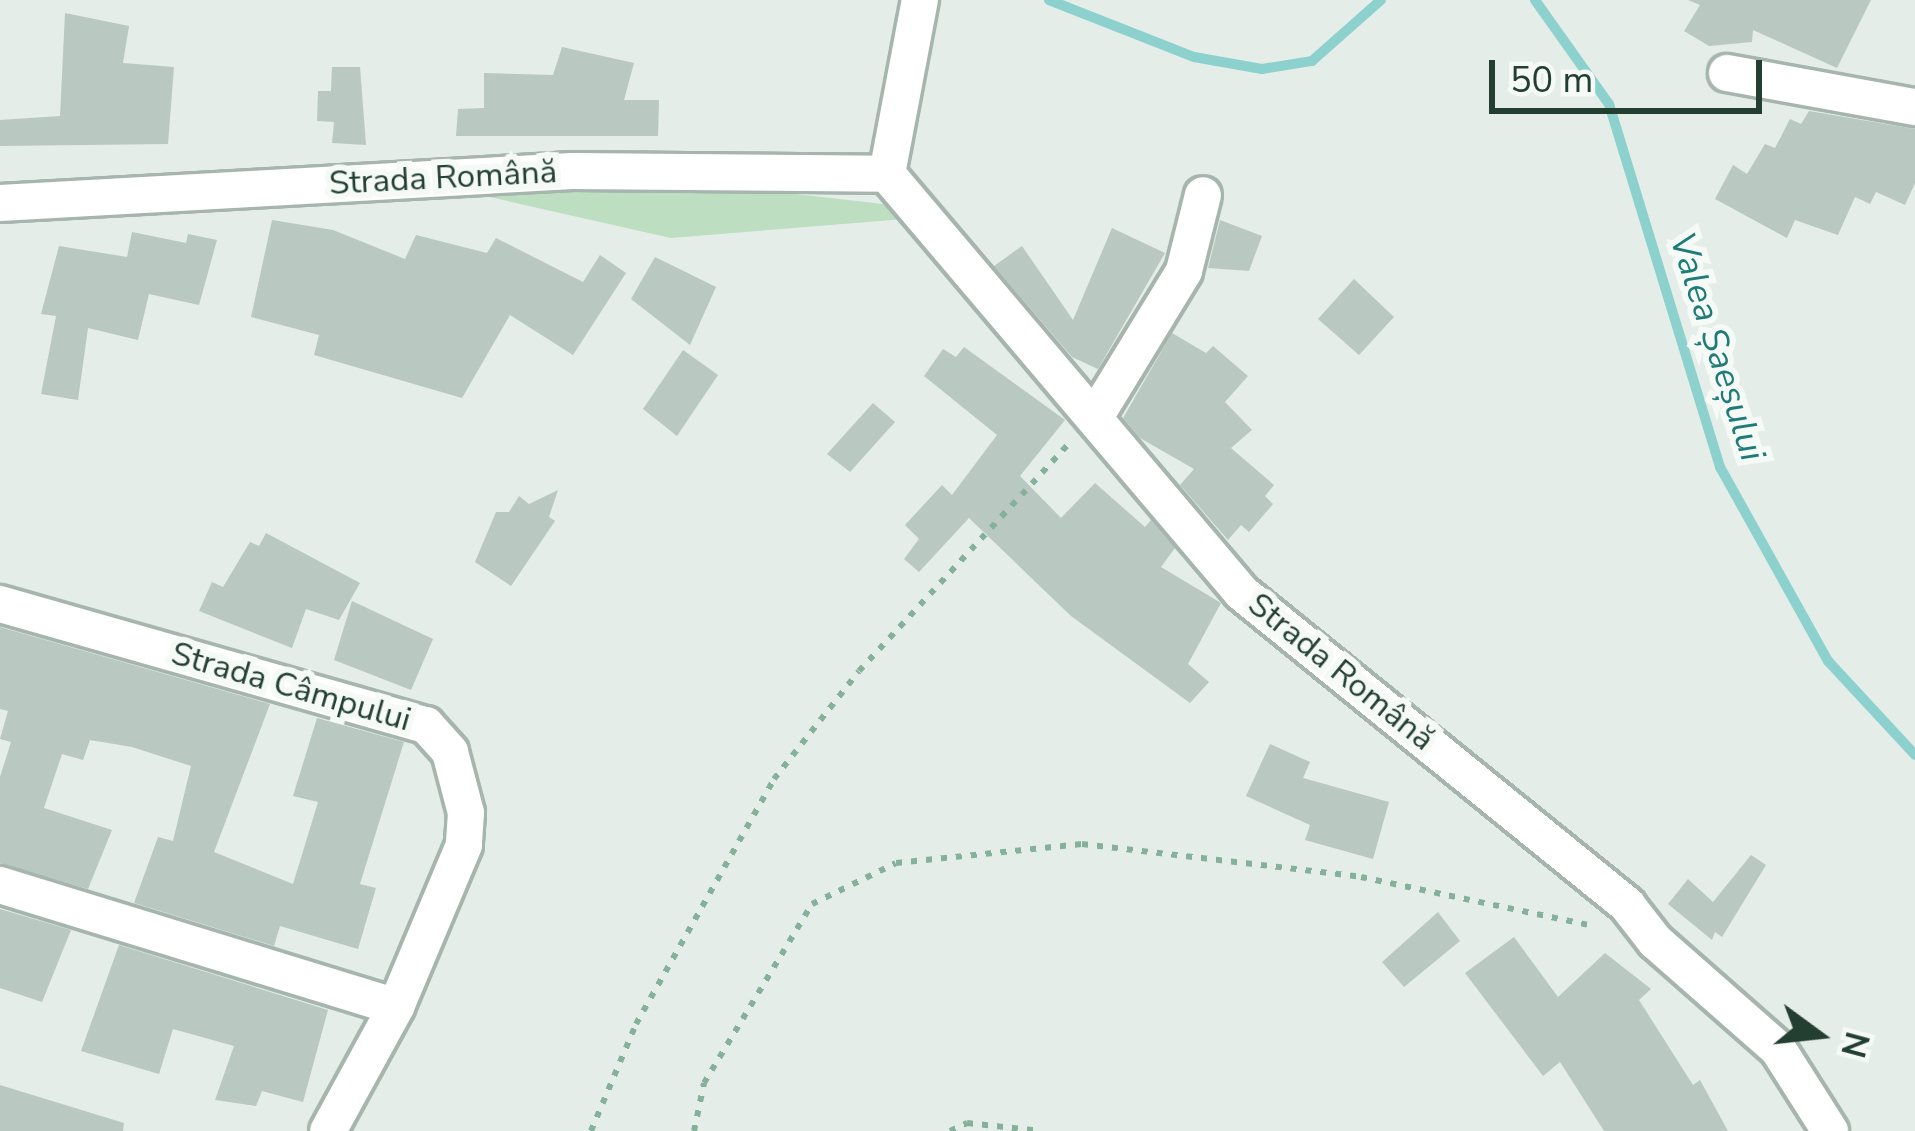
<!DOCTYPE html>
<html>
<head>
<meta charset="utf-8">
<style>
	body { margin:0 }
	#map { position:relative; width:1915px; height:1131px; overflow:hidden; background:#e4ede7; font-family:"Nunito Sans",sans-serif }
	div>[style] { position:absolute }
	.green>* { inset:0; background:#bddec0 }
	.stream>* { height:10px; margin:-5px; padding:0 5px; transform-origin:5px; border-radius:5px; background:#8dd1ce }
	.building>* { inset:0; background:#b9c8c0 }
	.path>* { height:6px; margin-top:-3px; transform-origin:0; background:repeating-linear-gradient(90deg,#85b19a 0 6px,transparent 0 15px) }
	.roads { filter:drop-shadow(3px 0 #a6b5ad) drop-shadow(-3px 0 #a6b5ad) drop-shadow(0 3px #a6b5ad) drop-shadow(0 -3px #a6b5ad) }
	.minor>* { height:36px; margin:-18px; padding:0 18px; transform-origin:18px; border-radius:18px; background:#fff }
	span { translate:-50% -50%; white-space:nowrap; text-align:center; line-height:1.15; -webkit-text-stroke:12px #f5faf6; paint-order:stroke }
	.street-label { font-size:33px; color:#233f32 }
	.water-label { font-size:36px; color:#1e7b78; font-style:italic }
	.north { position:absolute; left:1759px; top:975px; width:120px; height:120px; -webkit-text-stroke:9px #f5faf6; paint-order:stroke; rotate:105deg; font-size:33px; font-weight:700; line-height:48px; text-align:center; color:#233f32 }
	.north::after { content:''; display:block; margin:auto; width:42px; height:54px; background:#233f32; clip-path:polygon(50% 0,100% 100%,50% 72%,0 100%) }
	.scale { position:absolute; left:1489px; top:60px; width:273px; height:54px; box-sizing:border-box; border:6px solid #233f32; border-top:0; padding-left:15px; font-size:36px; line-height:42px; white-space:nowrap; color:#233f32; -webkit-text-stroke:9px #f5faf6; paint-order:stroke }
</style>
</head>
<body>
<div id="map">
	<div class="green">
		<div style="clip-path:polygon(694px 182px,891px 205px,905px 219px,671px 238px,472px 193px)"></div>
	</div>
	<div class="stream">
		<div style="left:1049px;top:0;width:156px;rotate:21.5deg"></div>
		<div style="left:1194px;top:57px;width:69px;rotate:10deg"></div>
		<div style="left:1262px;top:69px;width:51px;rotate:-9.1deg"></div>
		<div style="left:1312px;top:61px;width:92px;rotate:-41.5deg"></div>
		<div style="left:1535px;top:0;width:128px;rotate:54.6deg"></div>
		<div style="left:1609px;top:104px;width:380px;rotate:73deg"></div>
		<div style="left:1720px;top:467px;width:222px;rotate:60.9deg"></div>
		<div style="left:1828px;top:661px;width:128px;rotate:47.2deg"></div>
	</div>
	<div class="building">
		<div style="clip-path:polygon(1688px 0,1871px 0,1837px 68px,1753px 30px,1752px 42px,1709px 46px,1684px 31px,1700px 5px)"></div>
		<div style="clip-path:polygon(65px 13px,129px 26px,123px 63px,174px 67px,168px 144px,0 146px,0 120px,60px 116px)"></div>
		<div style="clip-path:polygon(562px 47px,634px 63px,624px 100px,659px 100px,658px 136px,456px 136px,458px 109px,484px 108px,484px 73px,553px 75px)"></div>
		<div style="clip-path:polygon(332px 67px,360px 67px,366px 145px,332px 143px,334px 122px,317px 121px,318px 91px,331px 91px)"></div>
		<div style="clip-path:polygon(1809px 111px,1915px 129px,1915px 183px,1905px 205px,1876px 192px,1870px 204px,1855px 197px,1838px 235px,1795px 220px,1787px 238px,1715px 199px,1733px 165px,1747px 174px,1765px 144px,1775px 148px,1790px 119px,1801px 124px)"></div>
		<div style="clip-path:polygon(272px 220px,333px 230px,405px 259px,416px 235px,487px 253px,496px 238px,583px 282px,600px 255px,626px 273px,573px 355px,510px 315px,462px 398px,314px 355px,319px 335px,251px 317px)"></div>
		<div style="clip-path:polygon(1220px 220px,1262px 236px,1249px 271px,1208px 268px)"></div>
		<div style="clip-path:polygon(1112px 228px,1165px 253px,1098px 369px,1072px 357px,994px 266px,1022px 246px,1073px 320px)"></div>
		<div style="clip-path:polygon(132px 232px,186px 243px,188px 234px,217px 240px,199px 305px,149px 294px,138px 340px,88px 328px,78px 400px,41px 394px,56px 316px,41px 314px,59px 246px,127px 257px)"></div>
		<div style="clip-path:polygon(655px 257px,716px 287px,690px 345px,631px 299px)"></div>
		<div style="clip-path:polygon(1354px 279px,1394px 317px,1359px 355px,1318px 319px)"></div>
		<div style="clip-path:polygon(1172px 333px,1206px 353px,1213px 346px,1248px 376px,1225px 402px,1252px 430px,1231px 448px,1274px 485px,1265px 496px,1273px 504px,1249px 532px,1241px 525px,1228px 540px,1180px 485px,1194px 469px,1140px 438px,1123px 418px)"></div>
		<div style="clip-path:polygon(964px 347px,1065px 420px,1020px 476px,1061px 518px,1095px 483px,1145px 527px,1151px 520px,1175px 548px,1161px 567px,1221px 603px,1188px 664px,1209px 682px,1190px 703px,1071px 616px,969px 518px,919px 572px,904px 559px,919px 539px,905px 525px,942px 485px,952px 495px,997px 435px,924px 376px,943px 349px,956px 357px)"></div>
		<div style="clip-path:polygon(683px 350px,718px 375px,677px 436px,643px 409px)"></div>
		<div style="clip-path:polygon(873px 403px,895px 422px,850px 472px,827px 454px)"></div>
		<div style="clip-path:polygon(558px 490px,549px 517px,555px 521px,511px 586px,475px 562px,496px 512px,509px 512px,519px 496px,529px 504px)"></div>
		<div style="clip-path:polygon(266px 533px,360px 583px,339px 620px,306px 609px,292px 648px,199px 611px,212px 582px,223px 587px,250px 542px,259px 546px)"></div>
		<div style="clip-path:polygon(352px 601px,433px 639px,411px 690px,334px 660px)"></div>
		<div style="clip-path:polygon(0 627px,270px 704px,214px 852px,293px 884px,318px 802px,293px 796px,317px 718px,404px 742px,360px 884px,376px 888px,358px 949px,280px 926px,274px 946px,134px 903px,158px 837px,173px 841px,191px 766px,132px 747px,90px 740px,83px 760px,62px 754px,44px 808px,112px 830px,88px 889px,0 863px,0 777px,11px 742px,0 739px,8px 711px,0 709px)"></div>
		<div style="clip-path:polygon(1270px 744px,1310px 762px,1303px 778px,1389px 802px,1373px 859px,1305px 840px,1310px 825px,1246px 796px)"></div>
		<div style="clip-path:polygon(1751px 855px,1766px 865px,1722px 937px,1715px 932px,1712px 940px,1668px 904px,1688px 879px,1713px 902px)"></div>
		<div style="clip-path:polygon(0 909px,71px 930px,42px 1002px,0 988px)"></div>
		<div style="clip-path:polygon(1438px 912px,1460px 941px,1404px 987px,1382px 962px)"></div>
		<div style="clip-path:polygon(1514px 937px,1558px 997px,1605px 953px,1651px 989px,1639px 1000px,1693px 1085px,1700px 1080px,1728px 1131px,1604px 1131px,1560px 1062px,1543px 1076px,1465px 973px)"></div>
		<div style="clip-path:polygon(119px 945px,328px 1010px,303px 1102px,262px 1091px,256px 1106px,215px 1100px,234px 1046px,173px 1029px,159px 1074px,81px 1051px)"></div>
		<div style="clip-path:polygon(0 1085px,124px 1123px,123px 1131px,0 1131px)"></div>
	</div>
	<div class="path">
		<div style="left:591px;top:1131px;width:116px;rotate:-67.2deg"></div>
		<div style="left:636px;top:1024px;width:281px;rotate:-60.6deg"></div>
		<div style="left:774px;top:779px;width:137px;rotate:-51.8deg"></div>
		<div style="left:859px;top:671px;width:313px;rotate:-47.3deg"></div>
		<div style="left:694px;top:1131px;width:49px;rotate:-78.2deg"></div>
		<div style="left:704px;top:1083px;width:209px;rotate:-58.9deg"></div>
		<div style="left:812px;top:904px;width:93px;rotate:-26deg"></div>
		<div style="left:896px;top:863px;width:187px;rotate:-5.8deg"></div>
		<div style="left:1082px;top:844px;width:281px;rotate:6.7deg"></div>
		<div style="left:1361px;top:877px;width:237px;rotate:11.9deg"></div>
		<div style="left:950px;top:1131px;width:19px;rotate:-25deg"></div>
		<div style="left:967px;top:1123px;width:75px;rotate:6.1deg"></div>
	</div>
	<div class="roads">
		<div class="minor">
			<div style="left:1727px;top:73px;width:191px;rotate:10.3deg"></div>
			<div style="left:887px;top:174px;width:177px;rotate:-79.3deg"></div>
			<div style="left:0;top:203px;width:573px;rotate:-3.2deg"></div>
			<div style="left:572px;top:171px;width:315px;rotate:0.5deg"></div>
			<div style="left:887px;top:174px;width:549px;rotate:49.73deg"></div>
			<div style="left:1242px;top:593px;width:496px;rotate:39deg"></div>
			<div style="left:1627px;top:905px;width:46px;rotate:52.1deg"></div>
			<div style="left:1655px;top:941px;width:164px;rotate:41.3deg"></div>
			<div style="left:1778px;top:1049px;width:97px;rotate:57.6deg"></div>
			<div style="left:1095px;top:417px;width:171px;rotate:-58.6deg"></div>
			<div style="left:1184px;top:271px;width:78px;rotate:-76deg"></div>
			<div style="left:0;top:604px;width:443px;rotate:15.9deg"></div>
			<div style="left:426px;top:725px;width:36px;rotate:48deg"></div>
			<div style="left:450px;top:752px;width:63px;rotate:75.3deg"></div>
			<div style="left:466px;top:813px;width:32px;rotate:94deg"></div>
			<div style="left:464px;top:845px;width:176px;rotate:112.8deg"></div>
			<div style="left:396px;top:1007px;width:141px;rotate:118.7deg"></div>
			<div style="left:0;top:885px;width:414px;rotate:17.1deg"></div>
		</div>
	</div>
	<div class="street-label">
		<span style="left:443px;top:178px;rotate:-3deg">Strada Română</span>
		<span style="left:1341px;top:672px;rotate:39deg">Strada Română</span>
		<span style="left:291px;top:687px;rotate:16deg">Strada Câmpului</span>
	</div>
	<div class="water-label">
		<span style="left:1717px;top:347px;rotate:72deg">Valea Șaeșului</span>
	</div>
	<div class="north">N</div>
	<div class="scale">50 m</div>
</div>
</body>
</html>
